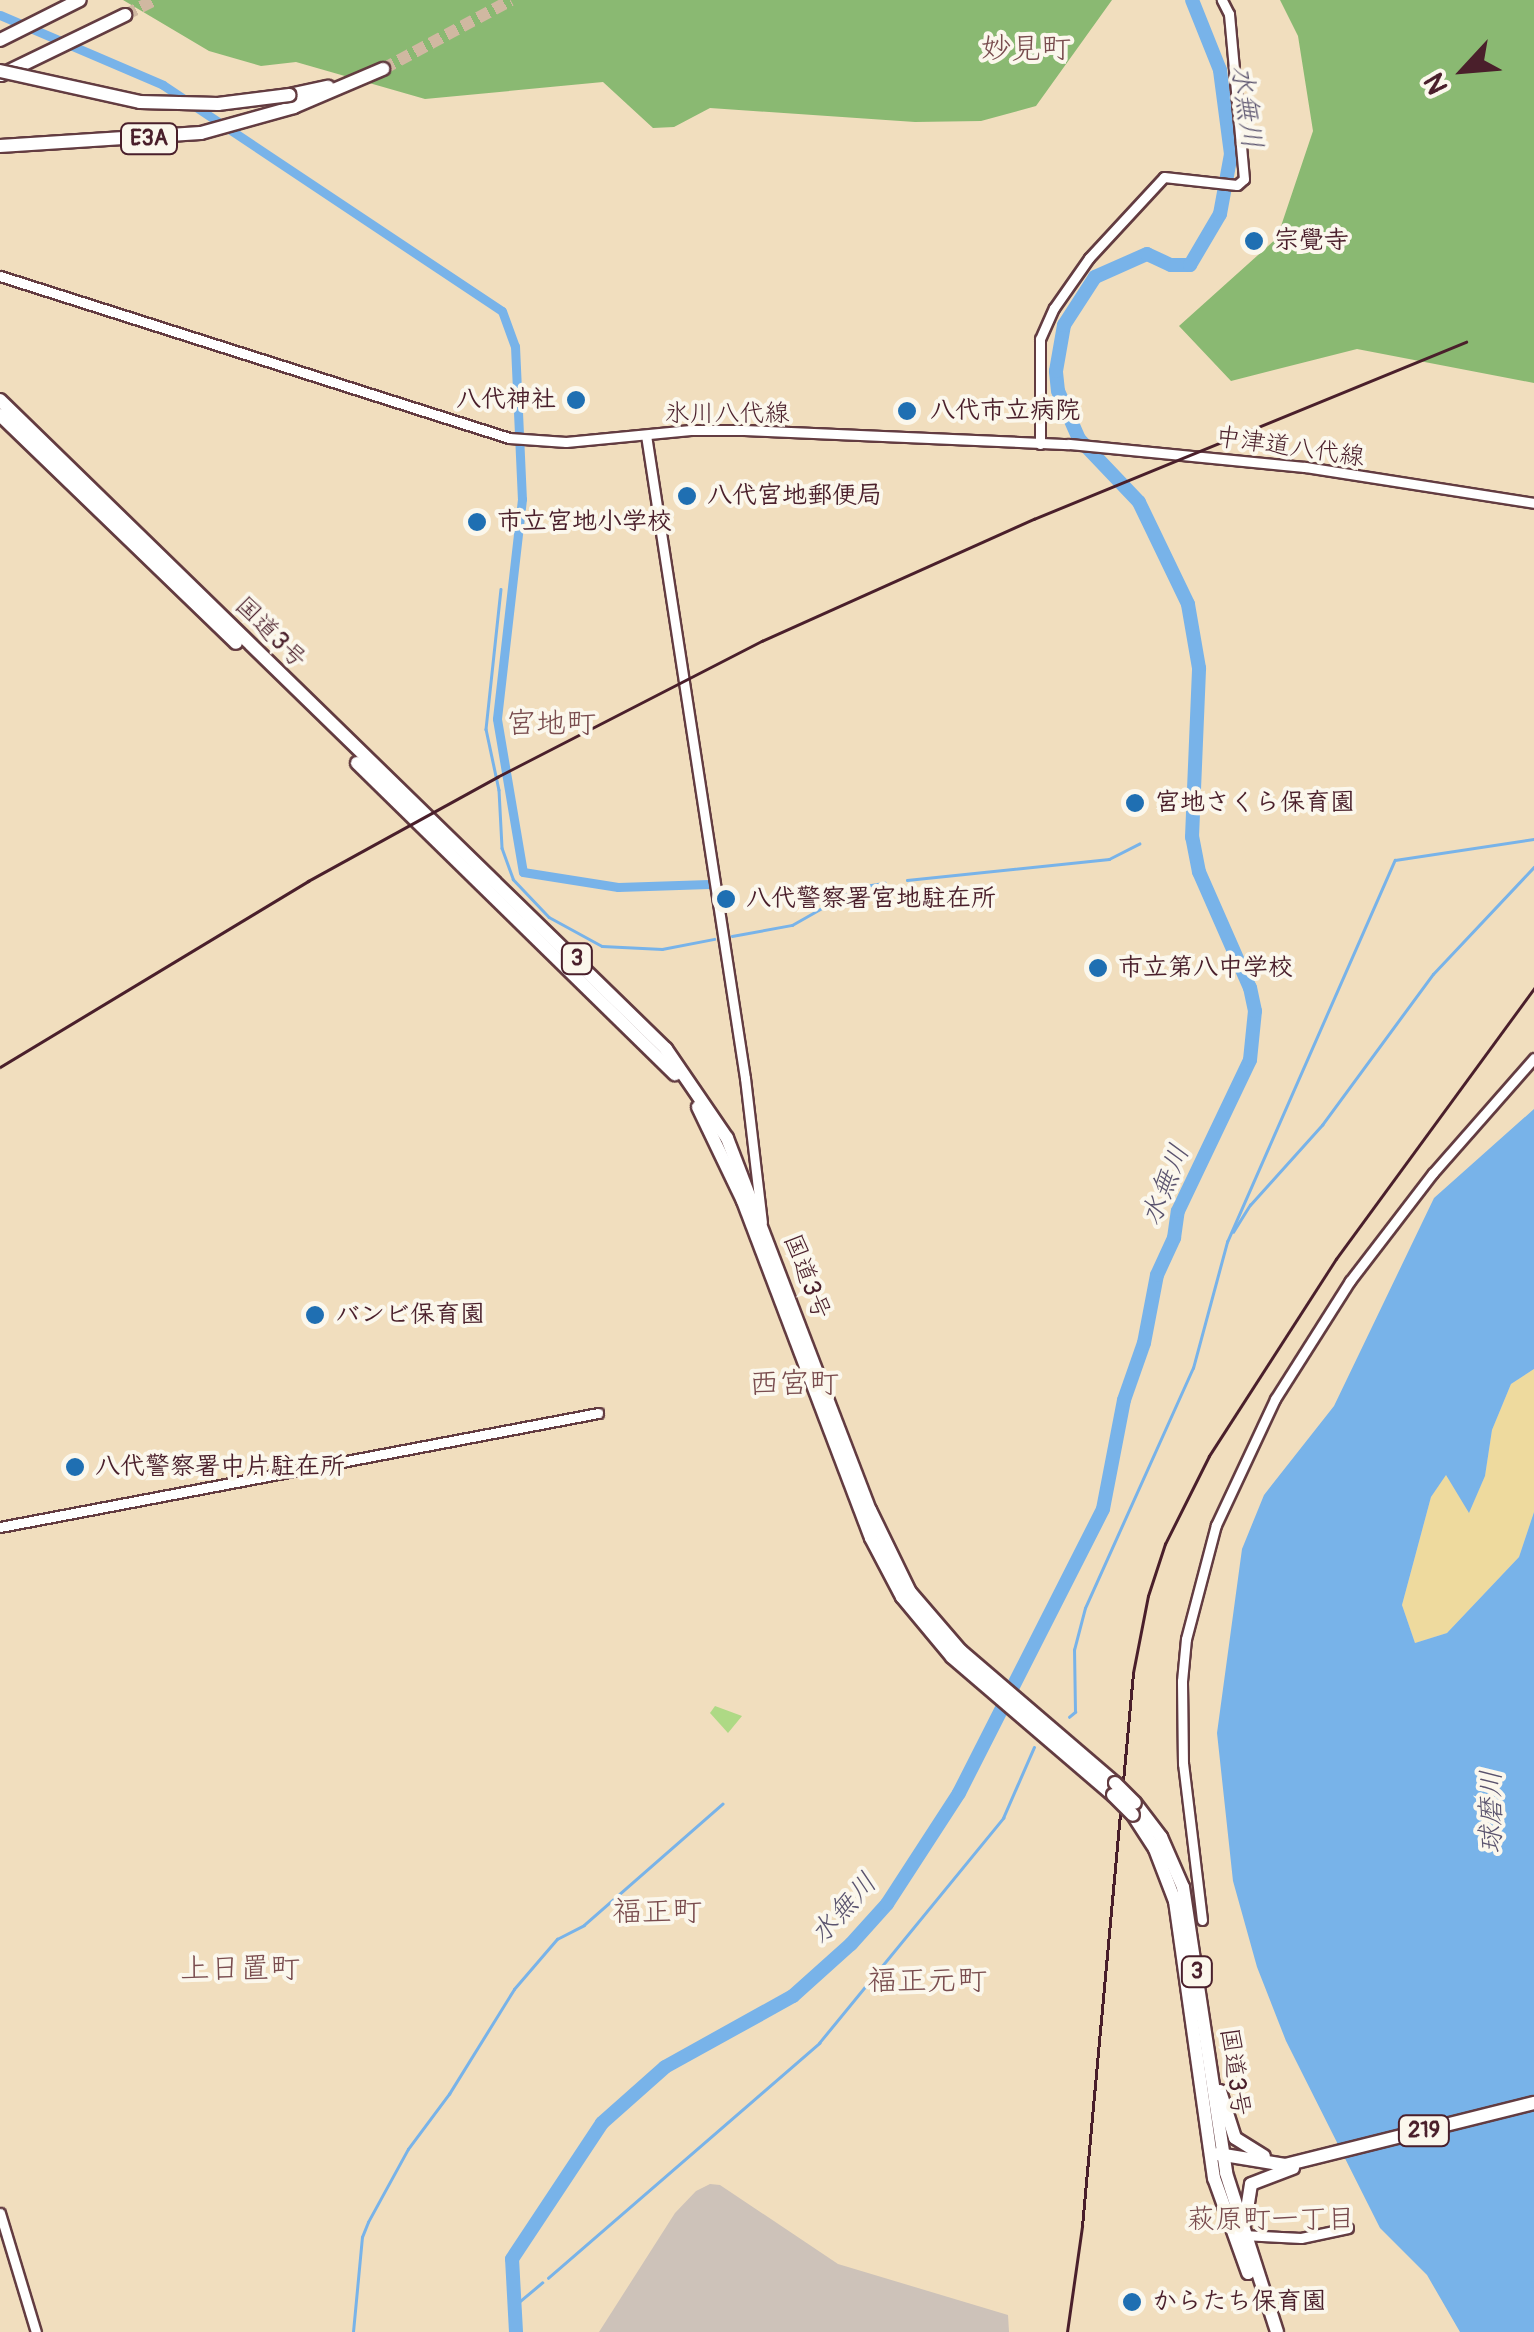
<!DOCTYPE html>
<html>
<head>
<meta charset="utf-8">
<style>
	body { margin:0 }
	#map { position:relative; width:1534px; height:2332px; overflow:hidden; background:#f1debe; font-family:Pangolin,"Klee One",sans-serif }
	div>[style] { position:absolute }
	.industrial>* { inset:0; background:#cdc2b9 }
	.green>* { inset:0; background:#aed985 }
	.forest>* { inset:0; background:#8ab972 }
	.sand>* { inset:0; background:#eeda9e }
	.water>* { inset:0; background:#78b3e9 }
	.stream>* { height:2.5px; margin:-1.25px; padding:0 1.25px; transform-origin:1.25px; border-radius:1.25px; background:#78b3e9 }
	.canal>* { height:9px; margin:-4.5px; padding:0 4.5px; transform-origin:4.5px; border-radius:4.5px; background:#78b3e9 }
	.river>* { height:14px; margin:-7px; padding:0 7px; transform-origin:7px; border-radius:7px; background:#78b3e9 }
	.highway-tunnel>* { height:12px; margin-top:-6px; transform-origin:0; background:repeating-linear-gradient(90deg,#d0b8a1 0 12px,transparent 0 18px) }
	.roads { filter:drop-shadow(2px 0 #633c41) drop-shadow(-2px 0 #633c41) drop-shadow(0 2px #633c41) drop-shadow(0 -2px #633c41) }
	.secondary>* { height:9px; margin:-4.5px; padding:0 4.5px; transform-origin:4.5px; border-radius:4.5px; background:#fff }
	.highway>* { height:12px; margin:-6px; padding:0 6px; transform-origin:6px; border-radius:6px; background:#fff }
	.rail>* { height:2.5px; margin:-1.25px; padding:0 1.25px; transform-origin:1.25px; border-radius:1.25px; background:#4a1f2b }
	.bridges { filter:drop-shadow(2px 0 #633c41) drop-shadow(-2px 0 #633c41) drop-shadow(0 2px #633c41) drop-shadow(0 -2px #633c41) }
	.highway-bridge>* { height:12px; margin:-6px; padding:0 6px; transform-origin:6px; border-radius:6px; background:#fff }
	.dots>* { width:28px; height:28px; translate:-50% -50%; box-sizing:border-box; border:5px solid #fbf7ec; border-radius:50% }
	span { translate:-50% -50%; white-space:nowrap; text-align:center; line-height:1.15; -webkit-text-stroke:8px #fbf7ec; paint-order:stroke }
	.shield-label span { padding:2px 8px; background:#fbf7ec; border:2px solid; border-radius:8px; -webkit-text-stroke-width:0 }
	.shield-label { font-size:22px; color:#4a1f2b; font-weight:700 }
	.poi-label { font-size:25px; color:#4a1f2b; font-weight:700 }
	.left { translate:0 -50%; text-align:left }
	.right { translate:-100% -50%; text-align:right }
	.street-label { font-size:25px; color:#4a1f2b }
	.water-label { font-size:28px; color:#5a536e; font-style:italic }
	.neighbourhood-label { font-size:28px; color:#794c4e }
	.quarter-label { font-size:30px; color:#794c4e }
	.north { position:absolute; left:1414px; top:20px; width:100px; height:100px; -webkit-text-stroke:8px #fbf7ec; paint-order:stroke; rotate:244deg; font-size:28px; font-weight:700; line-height:40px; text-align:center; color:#4a1f2b }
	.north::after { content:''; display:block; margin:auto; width:35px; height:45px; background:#4a1f2b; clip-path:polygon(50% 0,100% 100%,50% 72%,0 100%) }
</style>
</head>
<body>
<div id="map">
	<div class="industrial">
		<div style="clip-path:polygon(710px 2184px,720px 2185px,838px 2264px,1008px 2315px,1009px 2332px,599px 2332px,675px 2213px,696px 2191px)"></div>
	</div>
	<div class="green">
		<div style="clip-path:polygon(715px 1706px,742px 1716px,728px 1733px,710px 1713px)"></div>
	</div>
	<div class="forest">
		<div style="clip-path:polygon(123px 0,1112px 0,1036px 106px,981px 121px,915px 122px,710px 108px,674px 127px,653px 128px,603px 82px,425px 99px,296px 62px,261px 66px,209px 51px)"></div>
		<div style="clip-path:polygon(1280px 0,1534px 0,1534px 383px,1357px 349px,1231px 381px,1179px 326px,1277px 238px,1313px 131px,1298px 36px)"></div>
	</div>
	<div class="sand">
		<div style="clip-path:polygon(1534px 1369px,1534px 1512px,1519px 1557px,1447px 1633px,1415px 1643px,1402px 1605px,1431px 1497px,1446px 1474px,1469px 1512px,1485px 1476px,1492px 1430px,1511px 1384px)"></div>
	</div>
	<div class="water">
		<div style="clip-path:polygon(1534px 1109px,1534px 1369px,1511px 1384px,1492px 1430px,1485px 1476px,1469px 1513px,1446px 1475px,1431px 1497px,1402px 1605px,1415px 1643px,1447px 1633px,1519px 1557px,1534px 1512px,1534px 2332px,1460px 2332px,1427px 2275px,1380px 2228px,1286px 2041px,1257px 1967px,1233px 1881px,1217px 1733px,1242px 1549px,1264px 1495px,1334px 1406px,1434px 1198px)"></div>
	</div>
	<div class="stream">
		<div style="left:501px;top:589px;width:141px;rotate:96.1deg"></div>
		<div style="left:486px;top:729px;width:62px;rotate:78deg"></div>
		<div style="left:499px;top:790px;width:58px;rotate:87deg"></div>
		<div style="left:502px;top:848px;width:33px;rotate:70deg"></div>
		<div style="left:513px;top:879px;width:52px;rotate:46.5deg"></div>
		<div style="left:549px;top:917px;width:60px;rotate:28.7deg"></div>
		<div style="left:602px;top:946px;width:60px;rotate:2.9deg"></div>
		<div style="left:662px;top:949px;width:53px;rotate:-10.9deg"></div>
		<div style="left:1187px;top:837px;width:5px"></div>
		<div style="left:907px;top:880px;width:203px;rotate:-5.9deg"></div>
		<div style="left:1109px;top:859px;width:34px;rotate:-27deg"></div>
		<div style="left:732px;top:936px;width:61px;rotate:-10.4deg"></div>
		<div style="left:792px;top:925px;width:77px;rotate:-29.6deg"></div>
		<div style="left:859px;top:887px;width:26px;rotate:-9deg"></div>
		<div style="left:1233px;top:1232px;width:32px;rotate:-58deg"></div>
		<div style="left:1250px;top:1205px;width:108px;rotate:-48deg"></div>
		<div style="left:1322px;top:1125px;width:187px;rotate:-53.7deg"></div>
		<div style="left:1433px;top:974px;width:147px;rotate:-46.7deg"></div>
		<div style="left:1069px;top:1717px;width:8px;rotate:-40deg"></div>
		<div style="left:1075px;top:1712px;width:62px;rotate:-90.9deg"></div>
		<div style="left:1074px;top:1650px;width:43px;rotate:-75.3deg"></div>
		<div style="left:1085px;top:1608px;width:263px;rotate:-65.8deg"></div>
		<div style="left:1193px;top:1368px;width:131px;rotate:-74.9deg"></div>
		<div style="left:1227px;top:1242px;width:417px;rotate:-66.3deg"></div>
		<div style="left:1395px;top:860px;width:141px;rotate:-8.6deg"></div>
		<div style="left:548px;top:2278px;width:359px;rotate:-40.9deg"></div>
		<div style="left:819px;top:2043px;width:291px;rotate:-50.7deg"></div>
		<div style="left:1003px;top:1818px;width:77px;rotate:-66.4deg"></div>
		<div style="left:513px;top:2307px;width:38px;rotate:-40deg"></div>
		<div style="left:353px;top:2332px;width:95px;rotate:-84.6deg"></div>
		<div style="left:362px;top:2237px;width:16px;rotate:-68deg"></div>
		<div style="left:368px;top:2222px;width:83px;rotate:-61.3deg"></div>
		<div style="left:408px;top:2149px;width:69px;rotate:-53.3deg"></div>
		<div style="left:449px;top:2094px;width:123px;rotate:-58.2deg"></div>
		<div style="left:514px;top:1989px;width:66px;rotate:-49.3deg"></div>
		<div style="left:557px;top:1939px;width:30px;rotate:-27deg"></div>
		<div style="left:584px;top:1925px;width:184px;rotate:-41.2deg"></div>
	</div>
	<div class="canal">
		<div style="left:0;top:15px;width:177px;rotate:23.2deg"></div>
		<div style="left:163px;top:85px;width:407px;rotate:33.7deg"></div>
		<div style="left:502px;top:311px;width:37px;rotate:70deg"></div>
		<div style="left:515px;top:346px;width:153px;rotate:87.4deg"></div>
		<div style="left:522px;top:499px;width:221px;rotate:96.5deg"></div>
		<div style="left:497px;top:719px;width:155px;rotate:80.4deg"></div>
		<div style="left:523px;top:872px;width:96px;rotate:9deg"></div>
		<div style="left:618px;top:887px;width:91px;rotate:-1.9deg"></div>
	</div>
	<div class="river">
		<div style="left:516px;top:2332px;width:73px;rotate:-93.1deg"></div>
		<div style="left:512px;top:2259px;width:163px;rotate:-56.5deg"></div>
		<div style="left:602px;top:2123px;width:84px;rotate:-41.6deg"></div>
		<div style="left:665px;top:2067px;width:146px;rotate:-29deg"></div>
		<div style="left:793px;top:1996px;width:78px;rotate:-41.9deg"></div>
		<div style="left:851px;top:1944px;width:54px;rotate:-48deg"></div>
		<div style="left:887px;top:1904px;width:132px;rotate:-57deg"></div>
		<div style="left:959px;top:1793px;width:318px;rotate:-63.1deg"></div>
		<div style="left:1103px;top:1509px;width:111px;rotate:-79.1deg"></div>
		<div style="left:1124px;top:1400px;width:60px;rotate:-70.7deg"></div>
		<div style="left:1144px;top:1343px;width:69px;rotate:-79.2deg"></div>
		<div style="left:1157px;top:1275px;width:41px;rotate:-65.3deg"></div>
		<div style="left:1174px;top:1238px;width:27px;rotate:-82deg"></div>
		<div style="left:1178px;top:1211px;width:167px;rotate:-64.5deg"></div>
		<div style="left:1250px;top:1060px;width:49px;rotate:-84.2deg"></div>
		<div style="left:1255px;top:1011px;width:24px;rotate:-102deg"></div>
		<div style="left:1250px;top:988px;width:127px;rotate:-113.7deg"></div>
		<div style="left:1199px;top:872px;width:36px;rotate:-101deg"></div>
		<div style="left:1192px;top:837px;width:169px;rotate:-87.6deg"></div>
		<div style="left:1199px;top:668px;width:65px;rotate:-99.8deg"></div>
		<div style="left:1188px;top:604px;width:113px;rotate:-115.7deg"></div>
		<div style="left:1139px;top:502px;width:87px;rotate:-133.6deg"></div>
		<div style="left:1079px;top:439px;width:52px;rotate:-113.6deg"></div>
		<div style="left:1058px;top:391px;width:20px;rotate:-96deg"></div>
		<div style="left:1056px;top:371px;width:47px;rotate:-80.1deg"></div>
		<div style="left:1064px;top:325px;width:57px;rotate:-57.1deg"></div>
		<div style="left:1095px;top:277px;width:57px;rotate:-23.9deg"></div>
		<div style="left:1147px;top:254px;width:26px;rotate:25deg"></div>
		<div style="left:1171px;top:265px;width:19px"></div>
		<div style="left:1190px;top:265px;width:59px;rotate:-59.5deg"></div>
		<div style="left:1220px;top:214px;width:61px;rotate:-79.6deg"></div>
		<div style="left:1231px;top:154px;width:85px;rotate:-97.5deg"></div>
		<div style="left:1220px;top:70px;width:75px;rotate:-111.8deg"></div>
	</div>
	<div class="highway-tunnel">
		<div style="left:125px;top:15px;width:34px;rotate:-27deg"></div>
		<div style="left:383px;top:69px;width:145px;rotate:-28.3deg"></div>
	</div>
	<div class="roads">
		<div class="secondary">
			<div style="left:0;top:276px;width:534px;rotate:17.65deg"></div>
			<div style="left:509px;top:438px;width:57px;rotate:4deg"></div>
			<div style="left:566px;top:442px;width:125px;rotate:-5.5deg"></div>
			<div style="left:690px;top:430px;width:54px"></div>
			<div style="left:744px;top:430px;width:325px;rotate:2.5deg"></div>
			<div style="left:1069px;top:444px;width:237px;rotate:5.6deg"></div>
			<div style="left:1305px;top:467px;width:232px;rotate:8.9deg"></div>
			<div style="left:646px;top:435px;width:651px;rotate:81.25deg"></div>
			<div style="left:745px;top:1078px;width:145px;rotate:83.3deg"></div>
			<div style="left:1040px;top:444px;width:105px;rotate:-90deg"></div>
			<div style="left:1040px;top:339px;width:34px;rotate:-66deg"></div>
			<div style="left:1054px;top:308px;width:61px;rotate:-55deg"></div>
			<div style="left:1089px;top:258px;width:110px;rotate:-47.2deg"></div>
			<div style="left:1164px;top:177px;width:73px;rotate:6.3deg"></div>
			<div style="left:1237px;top:185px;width:9px;rotate:-41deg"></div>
			<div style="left:1244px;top:179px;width:166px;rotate:-95.2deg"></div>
			<div style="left:1229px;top:14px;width:16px;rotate:-117deg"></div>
			<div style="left:0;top:1527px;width:609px;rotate:-10.79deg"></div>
			<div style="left:1202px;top:1920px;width:157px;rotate:-96.9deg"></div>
			<div style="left:1183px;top:1764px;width:83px;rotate:-90.7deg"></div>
			<div style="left:1182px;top:1681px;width:42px;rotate:-84.6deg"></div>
			<div style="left:1186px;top:1639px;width:118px;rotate:-75.3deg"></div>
			<div style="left:1216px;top:1525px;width:139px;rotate:-64.9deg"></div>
			<div style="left:1275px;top:1399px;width:140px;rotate:-57.6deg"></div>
			<div style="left:1350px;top:1281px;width:136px;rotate:-52.5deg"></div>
			<div style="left:1433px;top:1173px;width:153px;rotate:-48.7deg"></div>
			<div style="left:0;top:2213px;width:124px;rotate:73.2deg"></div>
			<div style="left:1242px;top:2235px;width:59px;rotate:2.9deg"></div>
			<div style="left:1301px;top:2238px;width:48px;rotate:-12deg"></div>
		</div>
		<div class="highway">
			<div style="left:0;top:40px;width:89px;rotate:-26.6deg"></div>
			<div style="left:1px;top:75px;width:138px;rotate:-25.8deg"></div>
			<div style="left:289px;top:95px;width:40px;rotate:-12deg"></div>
			<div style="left:0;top:146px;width:201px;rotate:-3.7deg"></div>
			<div style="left:201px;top:133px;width:97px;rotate:-15.6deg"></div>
			<div style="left:294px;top:107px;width:97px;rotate:-23.1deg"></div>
			<div style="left:0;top:400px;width:930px;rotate:44.26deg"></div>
			<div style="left:666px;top:1049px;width:108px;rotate:55.6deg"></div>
			<div style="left:727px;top:1138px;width:399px;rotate:69deg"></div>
			<div style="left:870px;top:1510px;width:91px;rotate:64deg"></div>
			<div style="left:910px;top:1592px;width:78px;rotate:49.2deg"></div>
			<div style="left:961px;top:1651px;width:203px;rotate:40.6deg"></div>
			<div style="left:0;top:415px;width:328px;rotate:44deg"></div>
			<div style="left:357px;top:763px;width:445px;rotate:44.4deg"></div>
			<div style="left:698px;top:1107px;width:104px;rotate:64.4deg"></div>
			<div style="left:743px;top:1201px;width:360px;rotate:69.2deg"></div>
			<div style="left:871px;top:1538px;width:67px;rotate:62.3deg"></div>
			<div style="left:902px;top:1597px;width:78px;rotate:50.2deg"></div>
			<div style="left:952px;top:1657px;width:212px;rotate:40.6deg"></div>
			<div style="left:1135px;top:1803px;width:43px;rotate:52.6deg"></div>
			<div style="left:1161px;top:1837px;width:55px;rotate:66.3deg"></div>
			<div style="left:1183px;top:1887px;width:289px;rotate:81.4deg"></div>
			<div style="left:1226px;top:2173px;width:167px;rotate:72.2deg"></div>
			<div style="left:1133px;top:1815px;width:40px;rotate:57.1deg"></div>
			<div style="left:1155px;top:1849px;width:56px;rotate:69deg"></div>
			<div style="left:1175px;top:1901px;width:280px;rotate:82deg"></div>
			<div style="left:1214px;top:2178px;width:101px;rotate:70.3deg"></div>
			<div style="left:1220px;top:2091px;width:49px;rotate:72.3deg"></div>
			<div style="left:1235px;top:2138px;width:34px;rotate:32deg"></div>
			<div style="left:1218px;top:2154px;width:68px;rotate:9.3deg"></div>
			<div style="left:1285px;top:2165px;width:257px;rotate:-14deg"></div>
			<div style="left:1245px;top:2222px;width:38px;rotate:-81deg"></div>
			<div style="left:1251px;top:2184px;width:45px;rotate:-20.9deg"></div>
		</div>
	</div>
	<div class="rail">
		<div style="left:0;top:1067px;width:360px;rotate:-31.1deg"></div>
		<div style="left:308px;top:881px;width:216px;rotate:-28.8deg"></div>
		<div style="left:497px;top:777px;width:298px;rotate:-27.2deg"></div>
		<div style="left:762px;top:641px;width:298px;rotate:-24.2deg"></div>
		<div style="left:1034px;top:519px;width:467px;rotate:-22.3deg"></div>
		<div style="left:1067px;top:2332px;width:107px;rotate:-81.9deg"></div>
		<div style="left:1082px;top:2226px;width:555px;rotate:-84.73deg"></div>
		<div style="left:1133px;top:1673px;width:78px;rotate:-79deg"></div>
		<div style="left:1148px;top:1596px;width:55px;rotate:-71.9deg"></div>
		<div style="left:1165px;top:1544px;width:98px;rotate:-63.4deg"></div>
		<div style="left:1209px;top:1456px;width:234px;rotate:-57.2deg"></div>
		<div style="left:1336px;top:1259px;width:336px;rotate:-53.8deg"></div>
	</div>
	<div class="bridges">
		<div class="highway-bridge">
			<div style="left:0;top:71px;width:143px;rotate:12.5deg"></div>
			<div style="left:140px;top:102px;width:78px;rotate:1.5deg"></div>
			<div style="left:218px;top:104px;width:72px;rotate:-7.2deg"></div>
			<div style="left:1115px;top:1783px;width:28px;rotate:45deg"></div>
			<div style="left:1113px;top:1795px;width:28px;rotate:45deg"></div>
		</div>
	</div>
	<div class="dots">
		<div style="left:1254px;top:241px;background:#1f6fb2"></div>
		<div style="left:576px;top:400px;background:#1f6fb2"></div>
		<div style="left:907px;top:411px;background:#1f6fb2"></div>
		<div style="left:687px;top:496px;background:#1f6fb2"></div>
		<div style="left:477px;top:522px;background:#1f6fb2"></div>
		<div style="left:1135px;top:803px;background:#1f6fb2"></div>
		<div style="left:726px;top:899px;background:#1f6fb2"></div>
		<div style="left:1098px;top:968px;background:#1f6fb2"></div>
		<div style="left:315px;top:1315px;background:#1f6fb2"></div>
		<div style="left:75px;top:1467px;background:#1f6fb2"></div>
		<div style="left:1132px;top:2302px;background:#1f6fb2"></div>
	</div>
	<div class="shield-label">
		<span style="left:149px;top:139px">E3A</span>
		<span style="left:577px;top:959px">3</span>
		<span style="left:1197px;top:1972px">3</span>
		<span style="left:1424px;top:2131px">219</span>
	</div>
	<div class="poi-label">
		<span class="left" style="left:1274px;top:241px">宗覺寺</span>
		<span class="right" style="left:556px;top:400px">八代神社</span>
		<span class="left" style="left:930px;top:411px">八代市立病院</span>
		<span class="left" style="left:707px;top:496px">八代宮地郵便局</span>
		<span class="left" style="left:497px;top:522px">市立宮地小学校</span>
		<span class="left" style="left:1155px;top:803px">宮地さくら保育園</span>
		<span class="left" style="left:746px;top:899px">八代警察署宮地駐在所</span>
		<span class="left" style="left:1118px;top:968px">市立第八中学校</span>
		<span class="left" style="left:335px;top:1315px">バンビ保育園</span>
		<span class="left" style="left:95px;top:1467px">八代警察署中片駐在所</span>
		<span class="left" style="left:1152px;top:2302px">からたち保育園</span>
	</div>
	<div class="street-label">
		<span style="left:727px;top:414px">氷川八代線</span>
		<span style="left:1290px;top:448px;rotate:8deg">中津道八代線</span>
		<span style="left:270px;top:633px;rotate:45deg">国道3号</span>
		<span style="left:806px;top:1277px;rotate:69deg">国道3号</span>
		<span style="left:1234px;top:2072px;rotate:82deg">国道3号</span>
	</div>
	<div class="water-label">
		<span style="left:1246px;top:107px;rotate:82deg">水無川</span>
		<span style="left:1166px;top:1185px;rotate:-68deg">水無川</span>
		<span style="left:1492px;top:1812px;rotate:-90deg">球磨川</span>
		<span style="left:844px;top:1909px;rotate:-48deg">水無川</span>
	</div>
	<div class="neighbourhood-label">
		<span style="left:1271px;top:2220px">萩原町一丁目</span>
	</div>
	<div class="quarter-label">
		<span style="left:1026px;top:49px">妙見町</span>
		<span style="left:551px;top:724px">宮地町</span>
		<span style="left:794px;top:1384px">西宮町</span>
		<span style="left:657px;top:1912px">福正町</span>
		<span style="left:240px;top:1969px">上日置町</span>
		<span style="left:927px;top:1981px">福正元町</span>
	</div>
	<div class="north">N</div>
</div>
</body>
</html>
